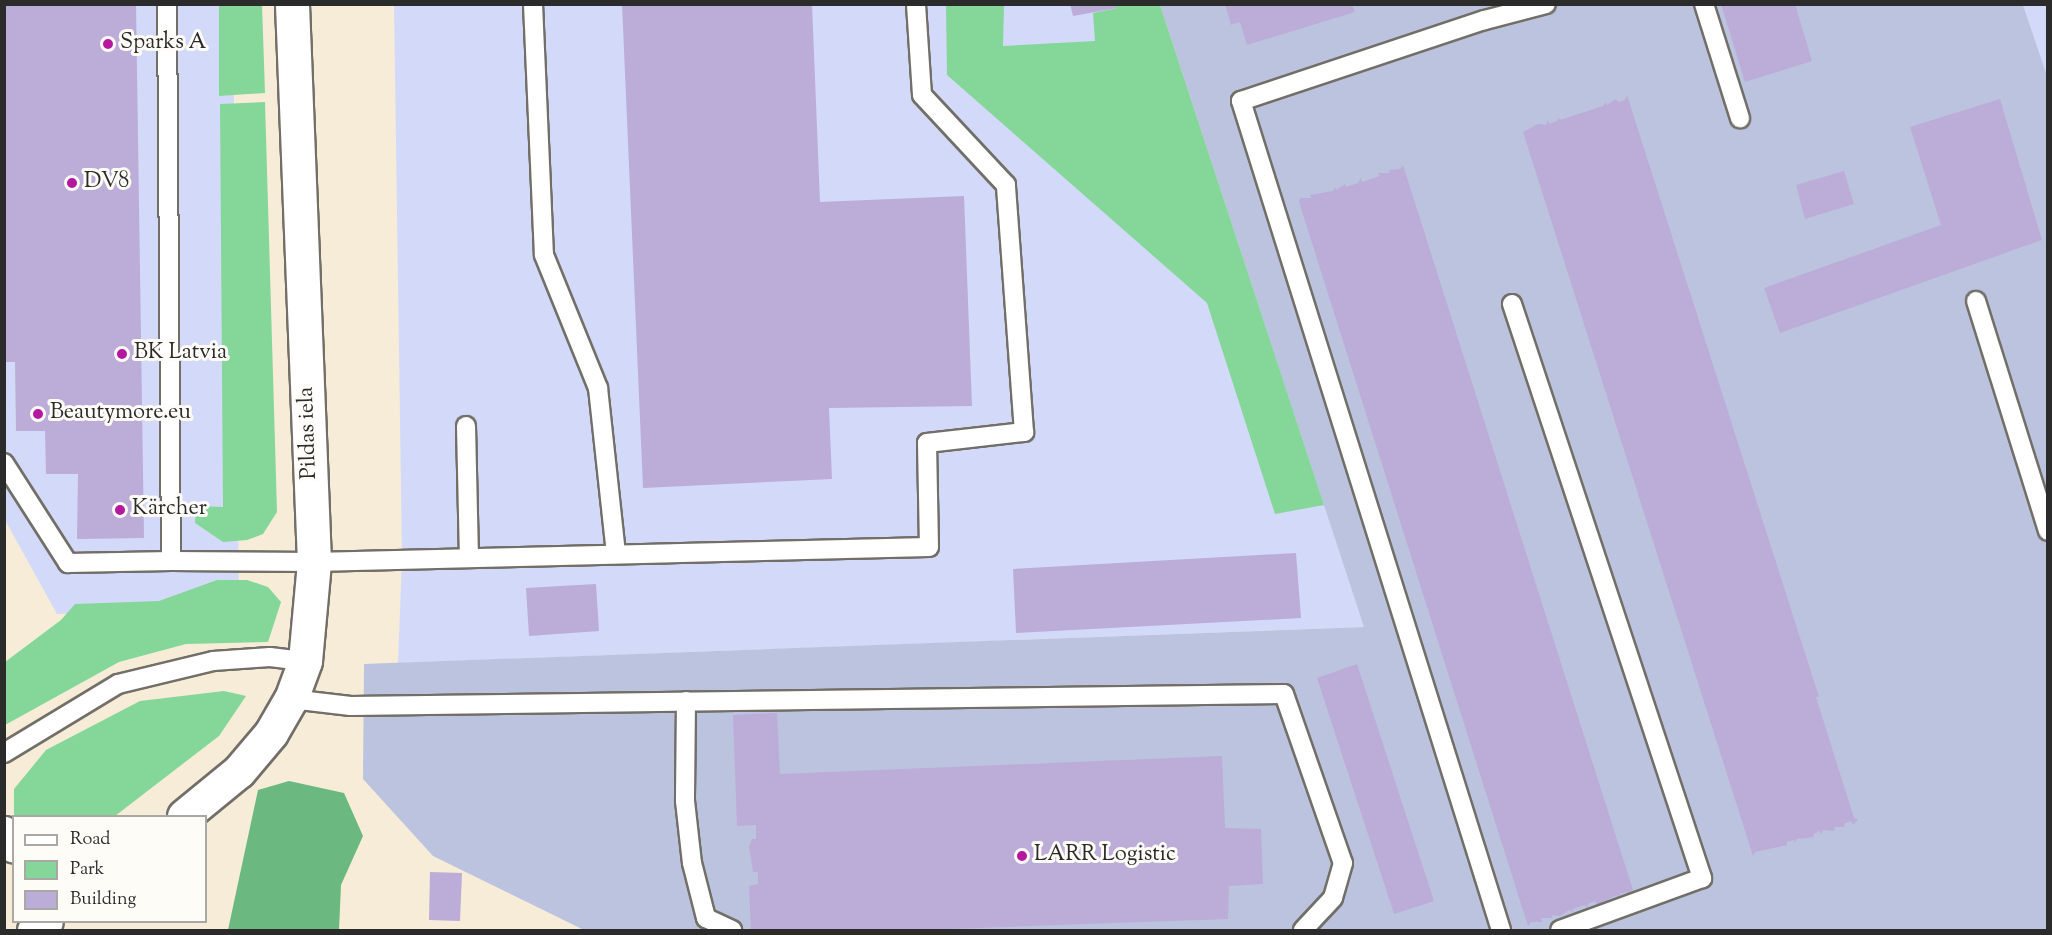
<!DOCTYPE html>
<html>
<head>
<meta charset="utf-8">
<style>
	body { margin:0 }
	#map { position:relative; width:2052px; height:935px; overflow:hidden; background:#f6ecd8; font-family:"Sorts Mill Goudy",serif }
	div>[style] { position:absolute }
	.built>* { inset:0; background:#d3d9f9 }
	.industrial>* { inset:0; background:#bcc3de }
	.green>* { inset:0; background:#84d798 }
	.forest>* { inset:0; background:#6bb880 }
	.building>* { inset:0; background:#bcacd8 }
	.roads { filter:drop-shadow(2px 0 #726f68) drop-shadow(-2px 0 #726f68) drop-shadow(0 2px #726f68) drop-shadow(0 -2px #726f68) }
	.lane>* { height:18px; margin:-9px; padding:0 9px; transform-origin:9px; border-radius:9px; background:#fff }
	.street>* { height:33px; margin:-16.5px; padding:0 16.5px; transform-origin:16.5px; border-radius:16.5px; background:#fff }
	.dots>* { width:16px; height:16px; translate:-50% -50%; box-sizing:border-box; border:3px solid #fdfcf7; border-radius:50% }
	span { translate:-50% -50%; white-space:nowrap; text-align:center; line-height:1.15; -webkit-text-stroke:6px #fdfcf7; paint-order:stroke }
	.poi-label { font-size:22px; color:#2b2b2b }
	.left { translate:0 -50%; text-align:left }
	.street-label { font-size:22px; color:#2b2b2b }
	.frame { position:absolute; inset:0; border:6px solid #2b2b2b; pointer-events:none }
	.legend { position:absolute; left:12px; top:815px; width:195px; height:108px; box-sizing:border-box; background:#fdfcf7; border:2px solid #a9a8a5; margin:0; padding:8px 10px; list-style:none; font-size:18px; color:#2b2b2b }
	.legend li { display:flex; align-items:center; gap:12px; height:30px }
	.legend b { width:30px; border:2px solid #a9a8a5 }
</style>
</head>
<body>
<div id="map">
	<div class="built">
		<div style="clip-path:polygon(4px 5px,233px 5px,239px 610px,57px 614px,5px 520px)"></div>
		<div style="clip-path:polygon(394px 5px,1160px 5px,1365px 627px,398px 663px,402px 558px)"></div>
		<div style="clip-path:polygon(2023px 5px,2047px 5px,2047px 79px)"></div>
	</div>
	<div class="industrial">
		<div style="clip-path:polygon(1160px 5px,2023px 5px,2048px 79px,2047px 930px,584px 930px,433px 856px,363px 779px,364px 664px,1364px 627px)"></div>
	</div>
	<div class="green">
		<div style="clip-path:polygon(219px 5px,262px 5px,265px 93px,219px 96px)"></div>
		<div style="clip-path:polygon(946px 5px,1004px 5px,1003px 46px,1095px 41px,1093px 13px,1117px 8px,1117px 5px,1160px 5px,1324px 505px,1275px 514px,1207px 303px,947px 75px)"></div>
		<div style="clip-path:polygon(265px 102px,277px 512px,263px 534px,247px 540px,223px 542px,195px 523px,196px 506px,223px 507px,220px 104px)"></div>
		<div style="clip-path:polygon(217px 580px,247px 580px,268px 587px,281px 602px,268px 642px,186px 644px,119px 662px,5px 725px,5px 662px,61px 620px,75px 604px,159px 601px)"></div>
		<div style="clip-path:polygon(224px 691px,246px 696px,219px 736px,115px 816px,14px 815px,14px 789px,46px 750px,140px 701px)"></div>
	</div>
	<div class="forest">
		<div style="clip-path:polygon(289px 781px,344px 793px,363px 836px,341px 885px,339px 930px,228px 930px,258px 790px)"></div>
	</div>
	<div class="building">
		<div style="clip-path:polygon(4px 4px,136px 4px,144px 538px,77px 539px,78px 474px,46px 474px,45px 431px,16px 431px,15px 362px,4px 362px)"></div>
		<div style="clip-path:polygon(622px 4px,812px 4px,820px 202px,964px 196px,972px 406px,829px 408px,832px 479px,643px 488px)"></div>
		<div style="clip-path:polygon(1070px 4px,1117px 4px,1117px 8px,1073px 16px)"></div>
		<div style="clip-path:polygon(1225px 4px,1352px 4px,1355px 12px,1247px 45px,1240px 22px,1231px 25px)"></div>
		<div style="clip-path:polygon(1721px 4px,1795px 4px,1812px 61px,1745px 82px)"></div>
		<div style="clip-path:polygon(1627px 95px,1819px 697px,1816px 697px,1854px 818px,1858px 820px,1853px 825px,1851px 821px,1844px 824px,1845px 827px,1834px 827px,1835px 831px,1823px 830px,1821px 835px,1820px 831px,1813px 834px,1814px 837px,1797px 839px,1795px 843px,1794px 840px,1787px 842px,1787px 845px,1755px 852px,1753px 856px,1523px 132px,1538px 124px,1546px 125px,1548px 120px,1549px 124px,1557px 121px,1559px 117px,1560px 120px,1603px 106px,1606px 102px,1607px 105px,1616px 99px,1618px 102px,1625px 100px)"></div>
		<div style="clip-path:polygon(2000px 99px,2042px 240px,1780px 333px,1764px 288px,1941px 225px,1910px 127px)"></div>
		<div style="clip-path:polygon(1403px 165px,1633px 890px,1628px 895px,1627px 892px,1620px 894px,1618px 898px,1617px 895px,1597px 905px,1595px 901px,1588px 904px,1587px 908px,1585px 905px,1572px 909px,1574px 912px,1569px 910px,1560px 916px,1551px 915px,1553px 918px,1541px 918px,1542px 922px,1531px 922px,1528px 926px,1299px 202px,1300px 198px,1311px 198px,1310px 195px,1333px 191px,1335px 187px,1336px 190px,1345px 184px,1346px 187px,1358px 183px,1361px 178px,1362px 182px,1380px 176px,1378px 173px,1390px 173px,1389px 170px,1400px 169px)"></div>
		<div style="clip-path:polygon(1844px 171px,1854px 204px,1805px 219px,1796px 185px)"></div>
		<div style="clip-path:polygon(1296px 553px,1301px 618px,1016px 633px,1013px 569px)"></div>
		<div style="clip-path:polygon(596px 584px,599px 631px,529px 636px,526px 588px)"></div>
		<div style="clip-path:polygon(1357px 664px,1434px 901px,1394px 914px,1317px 678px)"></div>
		<div style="clip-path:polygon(777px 713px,780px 774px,1222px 756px,1225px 828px,1261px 829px,1263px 884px,1229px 886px,1228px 919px,921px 930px,751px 930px,749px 886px,758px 884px,758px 872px,753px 872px,749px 847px,752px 839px,756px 839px,756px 825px,737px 826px,733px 715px)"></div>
		<div style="clip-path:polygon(430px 872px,462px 873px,460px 921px,429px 920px)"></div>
	</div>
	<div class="roads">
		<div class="lane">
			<div style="left:167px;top:4px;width:557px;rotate:89.59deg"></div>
			<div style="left:171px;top:561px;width:143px;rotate:0.4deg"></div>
			<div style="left:314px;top:562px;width:615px;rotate:-1.4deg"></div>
			<div style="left:929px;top:547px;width:104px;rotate:-91.1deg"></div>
			<div style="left:927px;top:443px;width:98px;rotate:-6.5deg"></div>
			<div style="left:1024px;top:432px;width:248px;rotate:-94.2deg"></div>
			<div style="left:1006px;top:185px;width:123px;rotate:-133deg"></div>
			<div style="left:922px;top:95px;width:91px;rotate:-93.8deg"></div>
			<div style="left:533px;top:4px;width:251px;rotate:87.5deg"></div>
			<div style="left:544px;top:255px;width:144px;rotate:67.9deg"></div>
			<div style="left:598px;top:388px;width:167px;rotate:83.8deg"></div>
			<div style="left:1704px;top:4px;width:120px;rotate:72.5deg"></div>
			<div style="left:1976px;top:301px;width:241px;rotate:72.6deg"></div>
			<div style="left:1512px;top:304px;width:605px;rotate:71.68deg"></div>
			<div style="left:1702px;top:878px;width:151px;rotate:159.9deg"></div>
			<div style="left:466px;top:426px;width:132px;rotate:88.7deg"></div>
			<div style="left:4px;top:463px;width:119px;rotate:57.4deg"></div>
			<div style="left:68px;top:563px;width:103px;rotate:-1.1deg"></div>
			<div style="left:291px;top:699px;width:60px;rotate:6.7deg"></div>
			<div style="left:351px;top:706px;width:933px;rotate:-0.74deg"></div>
			<div style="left:1284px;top:694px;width:179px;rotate:70.8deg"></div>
			<div style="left:1343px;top:863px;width:36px;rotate:106deg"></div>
			<div style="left:1333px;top:898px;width:44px;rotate:133.2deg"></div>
			<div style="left:686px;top:701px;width:100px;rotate:90.6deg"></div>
			<div style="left:685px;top:801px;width:62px;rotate:83.6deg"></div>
			<div style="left:692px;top:863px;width:57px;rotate:75.7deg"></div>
			<div style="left:706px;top:918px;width:29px;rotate:25deg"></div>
			<div style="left:4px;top:753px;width:133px;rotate:-31.2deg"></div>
			<div style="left:118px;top:684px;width:98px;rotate:-13.6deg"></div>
			<div style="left:213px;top:661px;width:57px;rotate:-4deg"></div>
			<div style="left:270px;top:657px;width:35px;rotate:7deg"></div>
			<div style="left:1501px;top:930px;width:869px;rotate:-107.41deg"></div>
			<div style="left:1241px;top:101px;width:257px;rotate:-18.4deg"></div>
			<div style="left:1485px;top:20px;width:63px;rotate:-14.7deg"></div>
		</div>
		<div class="street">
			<div style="left:184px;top:816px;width:71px;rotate:-39.3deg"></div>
			<div style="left:239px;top:771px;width:50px;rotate:-49.9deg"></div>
			<div style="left:271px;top:733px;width:39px;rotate:-60deg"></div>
			<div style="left:291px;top:699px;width:40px;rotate:-69.8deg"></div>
			<div style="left:305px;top:661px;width:99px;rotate:-84.8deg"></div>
			<div style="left:314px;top:562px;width:558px;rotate:-92.26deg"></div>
			<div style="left:4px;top:833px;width:16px;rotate:52deg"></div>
			<div style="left:34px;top:930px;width:14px;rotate:-34deg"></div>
		</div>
	</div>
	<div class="dots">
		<div style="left:108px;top:44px;background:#b5179e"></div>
		<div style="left:72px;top:183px;background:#b5179e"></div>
		<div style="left:122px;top:354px;background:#b5179e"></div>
		<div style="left:38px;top:414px;background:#b5179e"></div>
		<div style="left:120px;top:510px;background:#b5179e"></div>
		<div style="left:1022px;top:856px;background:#b5179e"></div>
	</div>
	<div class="poi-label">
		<span class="left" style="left:120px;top:44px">Sparks A</span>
		<span class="left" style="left:84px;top:183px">DV8</span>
		<span class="left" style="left:134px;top:354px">BK Latvia</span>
		<span class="left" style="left:50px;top:414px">Beautymore.eu</span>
		<span class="left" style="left:132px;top:510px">Kärcher</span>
		<span class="left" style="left:1034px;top:856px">LARR Logistic</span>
	</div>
	<div class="street-label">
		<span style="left:309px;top:433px;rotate:-92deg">Pildas iela</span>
	</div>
	<div class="frame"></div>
	<ul class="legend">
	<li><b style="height:8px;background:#fff"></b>Road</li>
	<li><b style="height:16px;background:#84d798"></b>Park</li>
	<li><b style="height:16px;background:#bcacd8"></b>Building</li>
	</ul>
</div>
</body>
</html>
